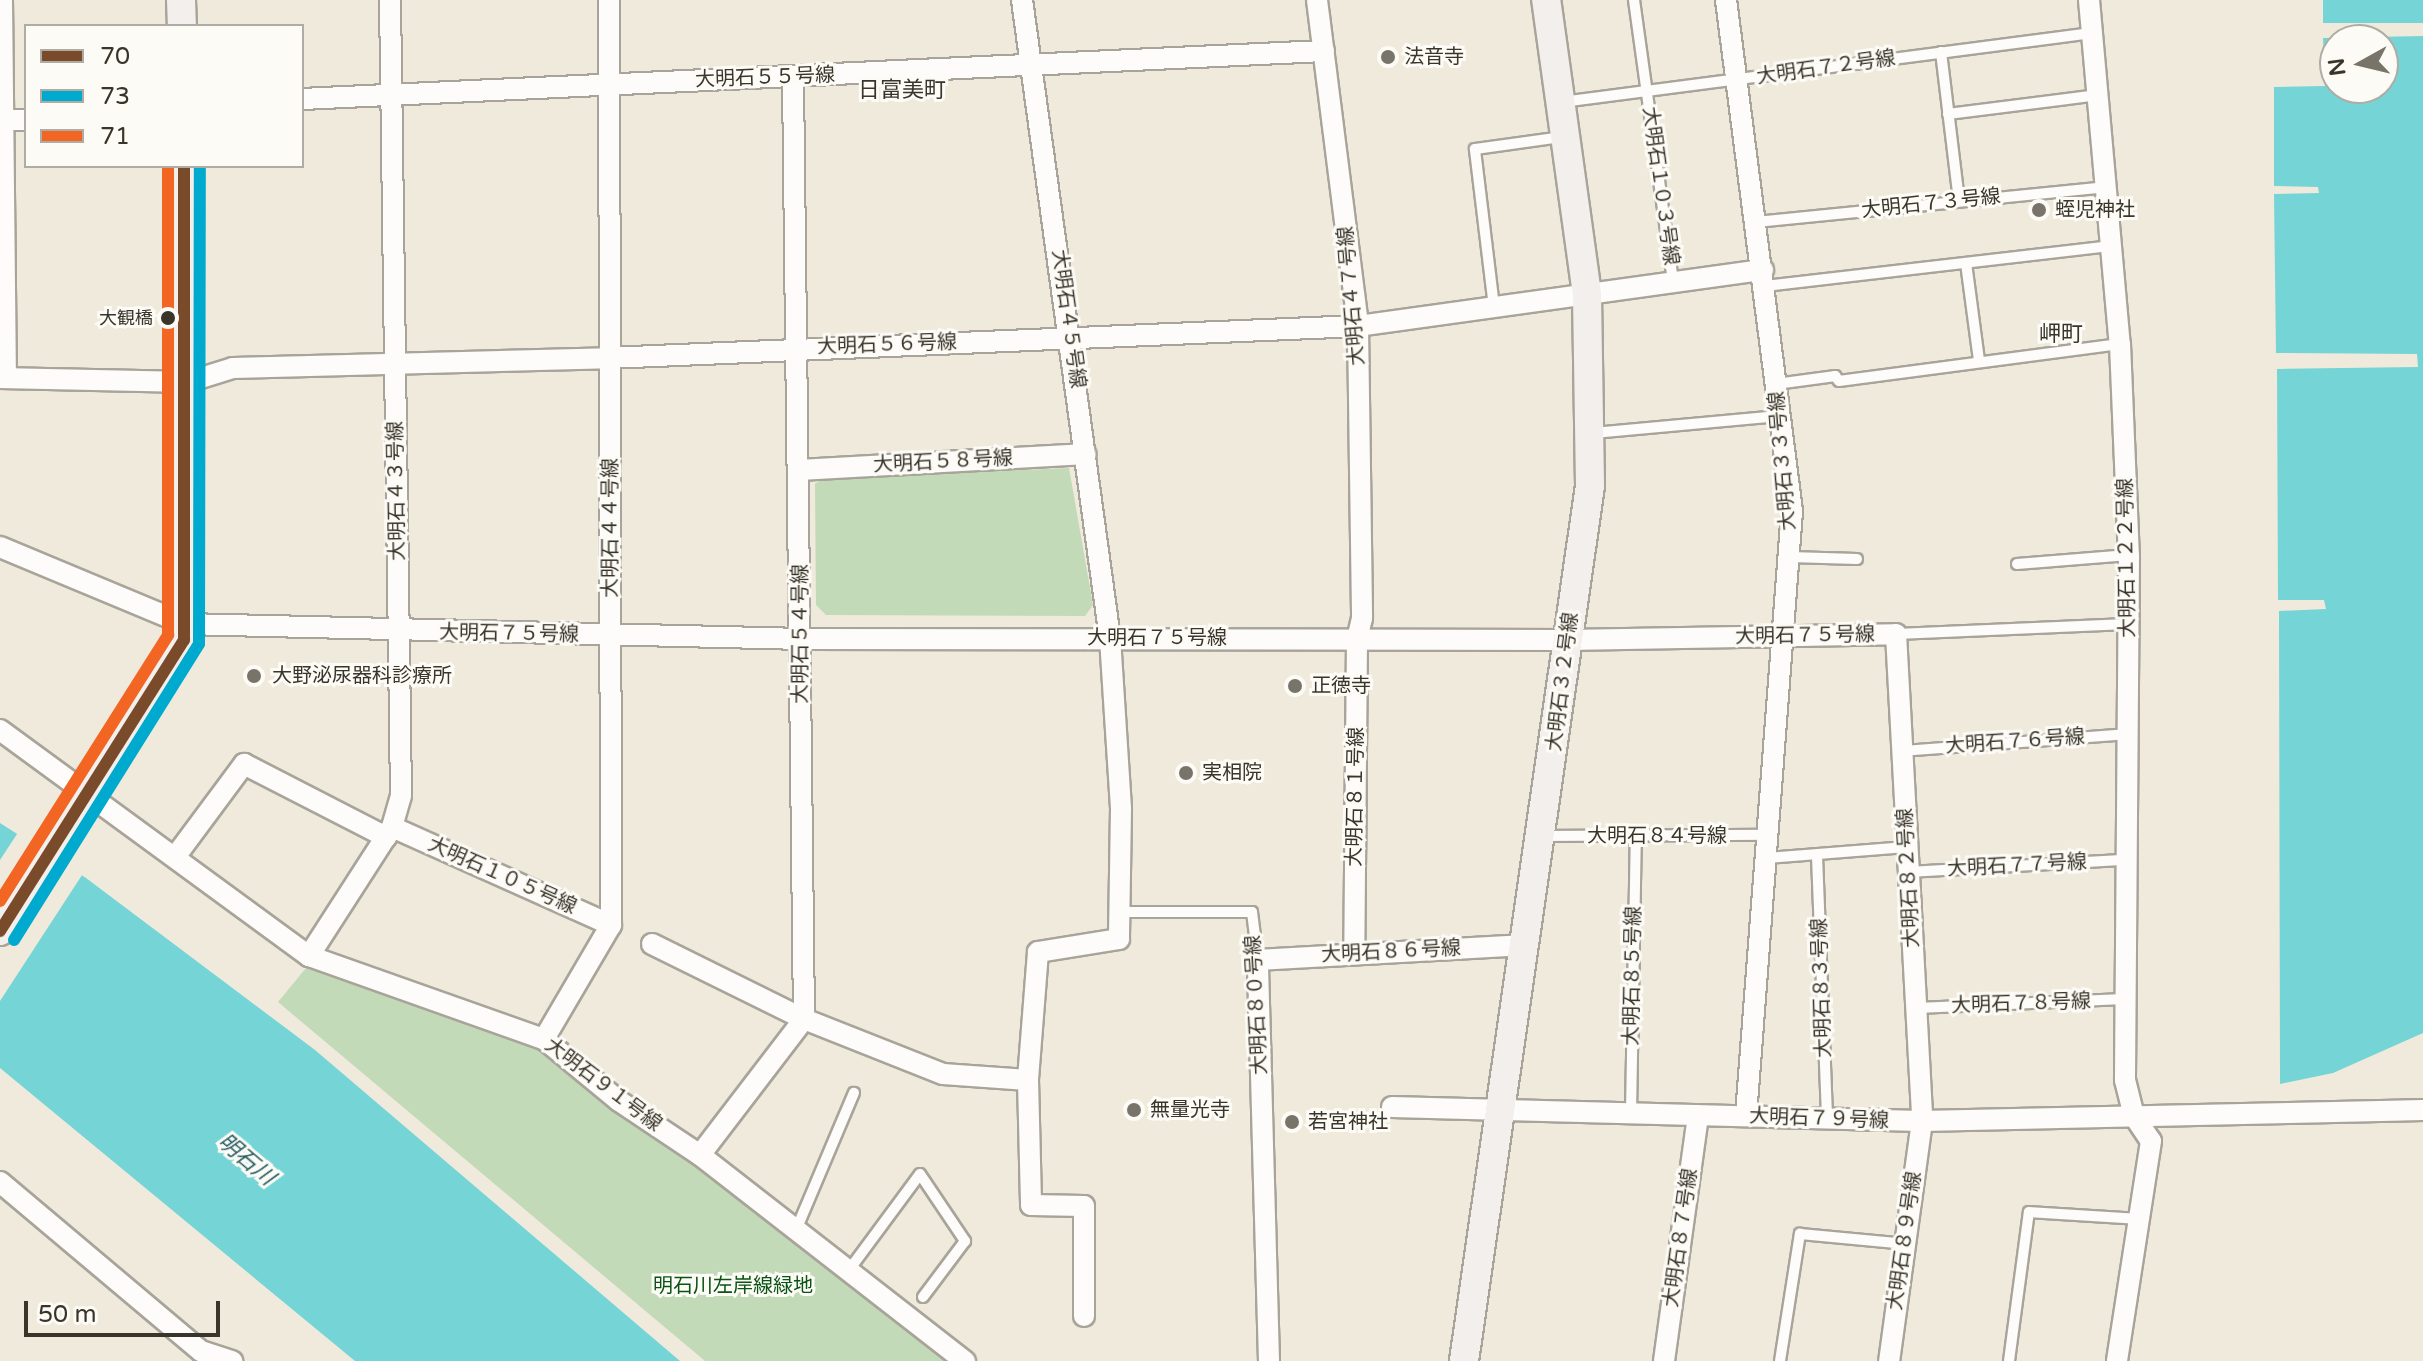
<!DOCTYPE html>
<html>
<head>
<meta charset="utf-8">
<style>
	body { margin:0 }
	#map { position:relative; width:2423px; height:1361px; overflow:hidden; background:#f0eadc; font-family:"Varela Round","Noto Sans JP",sans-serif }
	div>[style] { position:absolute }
	.green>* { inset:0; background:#c2dab8 }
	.water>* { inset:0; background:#74d4d6 }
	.pier>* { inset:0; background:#f0eadc }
	.roads { filter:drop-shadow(2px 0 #a8a499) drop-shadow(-2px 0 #a8a499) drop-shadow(0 2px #a8a499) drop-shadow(0 -2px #a8a499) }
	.lane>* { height:10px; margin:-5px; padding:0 5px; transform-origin:5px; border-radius:5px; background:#fdfcfa }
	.street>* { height:20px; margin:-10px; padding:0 10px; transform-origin:10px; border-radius:10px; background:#fdfcfa }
	.secondary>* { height:28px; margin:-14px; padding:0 14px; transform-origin:14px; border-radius:14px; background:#f3efec }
	.bus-1>* { height:12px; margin:-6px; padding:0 6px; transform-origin:6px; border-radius:6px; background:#7a4b2a }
	.bus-2>* { height:12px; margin:-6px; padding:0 6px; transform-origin:6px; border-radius:6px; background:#00a9ce }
	.bus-3>* { height:12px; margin:-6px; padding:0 6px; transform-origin:6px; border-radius:6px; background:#f26522 }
	.dots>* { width:22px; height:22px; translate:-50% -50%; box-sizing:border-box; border:4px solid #fdfbf6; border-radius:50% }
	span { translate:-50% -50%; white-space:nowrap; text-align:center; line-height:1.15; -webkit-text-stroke:6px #fdfbf6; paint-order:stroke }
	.bus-label { font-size:18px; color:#39352b }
	.right { translate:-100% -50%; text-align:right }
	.poi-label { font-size:20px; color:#39352b }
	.left { translate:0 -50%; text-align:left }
	.street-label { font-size:20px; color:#39352b }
	.park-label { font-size:20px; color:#095314 }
	.neighbourhood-label { font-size:22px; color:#39352b }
	.water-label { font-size:22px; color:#255d61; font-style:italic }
	.legend { position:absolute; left:24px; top:24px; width:280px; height:144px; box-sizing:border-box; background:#fdfbf6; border:2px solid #afaca5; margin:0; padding:10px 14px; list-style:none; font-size:24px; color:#39352b }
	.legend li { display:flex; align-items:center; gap:16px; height:40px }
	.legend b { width:40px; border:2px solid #afaca5 }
	.north { position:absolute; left:2319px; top:24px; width:80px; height:80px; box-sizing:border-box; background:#fdfbf6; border:2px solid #afaca5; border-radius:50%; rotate:262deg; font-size:22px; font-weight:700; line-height:32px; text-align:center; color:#39352b }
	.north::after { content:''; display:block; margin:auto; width:28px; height:36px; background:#797469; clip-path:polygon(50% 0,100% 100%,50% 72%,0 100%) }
	.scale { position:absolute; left:24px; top:1301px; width:196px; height:36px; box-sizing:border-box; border:4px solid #39352b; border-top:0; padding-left:10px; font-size:24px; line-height:28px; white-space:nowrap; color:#39352b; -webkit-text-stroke:6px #fdfbf6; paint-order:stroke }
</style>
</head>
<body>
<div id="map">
	<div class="green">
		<div style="clip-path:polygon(1069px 468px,1093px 605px,1085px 616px,826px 615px,816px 605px,815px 484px,823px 478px)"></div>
		<div style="clip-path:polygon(306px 968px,541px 1048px,615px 1111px,723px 1184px,949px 1361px,705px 1361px,278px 1002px)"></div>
	</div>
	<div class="water">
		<div style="clip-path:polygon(2323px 0,2423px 0,2423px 23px,2323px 23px)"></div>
		<div style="clip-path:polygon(evenodd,2423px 36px,2423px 1033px,2333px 1073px,2280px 1084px,2279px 611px,2326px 609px,2324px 600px,2278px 600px,2277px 369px,2418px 367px,2417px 354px,2276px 353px,2274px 194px,2319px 193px,2318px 187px,2274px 186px,2274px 87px,2325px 86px,2323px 38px,2423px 36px,2383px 40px,2383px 88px,2335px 88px,2335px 40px,2383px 40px)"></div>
		<div style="clip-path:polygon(0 823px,86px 878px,315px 1050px,680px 1361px,355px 1361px,0 1068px)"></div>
	</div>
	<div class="pier">
		<div style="clip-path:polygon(19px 831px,84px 872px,0 1001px,0 860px)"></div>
	</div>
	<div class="roads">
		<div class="lane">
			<div style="left:1634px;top:0;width:284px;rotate:82.1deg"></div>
			<div style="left:1941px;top:52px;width:150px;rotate:83.1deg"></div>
			<div style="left:1562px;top:102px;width:534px;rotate:-7.42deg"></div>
			<div style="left:1948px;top:114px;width:151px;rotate:-7.2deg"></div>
			<div style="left:1756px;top:222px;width:353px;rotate:-5.7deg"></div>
			<div style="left:1966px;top:263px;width:99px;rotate:82.4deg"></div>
			<div style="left:1765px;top:286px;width:349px;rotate:-6.6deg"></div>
			<div style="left:1494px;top:307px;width:159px;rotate:-96.9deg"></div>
			<div style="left:1475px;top:149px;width:87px;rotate:-7.9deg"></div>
			<div style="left:1776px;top:384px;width:60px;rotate:-7.7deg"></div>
			<div style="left:1835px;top:376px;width:6px;rotate:51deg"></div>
			<div style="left:1839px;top:381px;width:283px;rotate:-7.5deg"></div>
			<div style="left:1593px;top:433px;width:187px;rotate:-5.2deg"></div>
			<div style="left:1790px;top:557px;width:67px;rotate:1.7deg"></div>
			<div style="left:2017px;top:564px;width:112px;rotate:-4.6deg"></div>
			<div style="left:1896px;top:634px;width:232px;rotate:-2.5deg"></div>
			<div style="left:1902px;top:751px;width:226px;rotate:-4.3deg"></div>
			<div style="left:1544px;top:836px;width:225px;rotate:-0.3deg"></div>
			<div style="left:1817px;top:856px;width:263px;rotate:87.8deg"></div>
			<div style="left:1767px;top:858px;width:140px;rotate:-4.5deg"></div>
			<div style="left:1908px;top:872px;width:218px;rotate:-3.2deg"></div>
			<div style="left:1119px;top:912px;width:133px"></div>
			<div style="left:1252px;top:912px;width:48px;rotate:82.9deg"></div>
			<div style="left:1916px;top:1008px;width:209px;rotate:-2.5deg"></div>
			<div style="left:1631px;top:1113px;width:275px;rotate:-89deg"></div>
			<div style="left:796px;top:1230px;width:149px;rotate:-67.1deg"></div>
			<div style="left:849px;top:1270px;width:119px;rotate:-53.5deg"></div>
			<div style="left:920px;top:1174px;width:81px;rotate:56.1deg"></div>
			<div style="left:965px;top:1241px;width:70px;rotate:126.9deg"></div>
			<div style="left:1780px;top:1361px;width:129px;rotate:-81.1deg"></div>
			<div style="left:1800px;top:1234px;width:105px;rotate:5.4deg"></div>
			<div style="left:2009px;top:1361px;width:150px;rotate:-82.4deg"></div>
			<div style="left:2029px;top:1212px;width:110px;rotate:3.6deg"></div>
		</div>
		<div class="street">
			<div style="left:2px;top:0;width:378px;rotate:89.4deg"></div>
			<div style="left:1022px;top:0;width:644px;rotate:82.15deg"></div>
			<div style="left:1110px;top:638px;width:171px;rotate:86.3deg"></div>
			<div style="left:1121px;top:809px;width:130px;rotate:90.9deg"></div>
			<div style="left:1119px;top:939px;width:82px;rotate:170.9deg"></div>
			<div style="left:1038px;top:952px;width:128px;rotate:94.5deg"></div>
			<div style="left:1028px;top:1080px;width:125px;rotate:88.6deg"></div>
			<div style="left:1031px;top:1205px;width:53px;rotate:1.1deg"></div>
			<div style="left:1084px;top:1206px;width:110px;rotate:90deg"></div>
			<div style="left:1317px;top:0;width:329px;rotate:82.8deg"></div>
			<div style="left:1358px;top:326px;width:292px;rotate:89.2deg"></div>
			<div style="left:1362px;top:618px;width:23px;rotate:103deg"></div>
			<div style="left:1357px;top:640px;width:314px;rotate:90.5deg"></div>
			<div style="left:1726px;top:0;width:515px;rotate:82.64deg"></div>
			<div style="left:1792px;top:511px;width:607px;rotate:94.35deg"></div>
			<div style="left:2089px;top:0;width:345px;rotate:84.9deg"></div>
			<div style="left:2120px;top:344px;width:211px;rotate:87.6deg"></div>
			<div style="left:2129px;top:555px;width:525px;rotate:90.44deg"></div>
			<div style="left:2125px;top:1080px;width:37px;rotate:76deg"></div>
			<div style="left:2134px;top:1116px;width:30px;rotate:56deg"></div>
			<div style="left:2151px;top:1141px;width:223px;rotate:98.8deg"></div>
			<div style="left:302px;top:99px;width:1023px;rotate:-2.69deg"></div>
			<div style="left:0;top:120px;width:26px"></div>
			<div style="left:0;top:378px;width:188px;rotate:1.2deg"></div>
			<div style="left:188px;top:382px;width:47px;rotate:-17.3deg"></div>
			<div style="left:233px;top:368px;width:375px;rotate:-1.5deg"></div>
			<div style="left:608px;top:358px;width:751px;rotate:-2.44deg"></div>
			<div style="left:1358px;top:326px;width:409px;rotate:-7.9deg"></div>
			<div style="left:800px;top:470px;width:286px;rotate:-3.2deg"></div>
			<div style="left:0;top:547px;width:200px;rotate:22.6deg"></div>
			<div style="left:185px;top:624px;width:617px;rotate:1.39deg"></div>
			<div style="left:802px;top:639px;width:765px;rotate:0.07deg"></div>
			<div style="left:1567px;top:640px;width:329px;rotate:-1deg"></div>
			<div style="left:1896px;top:634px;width:488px;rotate:86.9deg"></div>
			<div style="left:1922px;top:1121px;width:242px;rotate:97.8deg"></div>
			<div style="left:0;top:730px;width:383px;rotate:36.2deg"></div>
			<div style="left:309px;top:956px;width:249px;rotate:19.5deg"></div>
			<div style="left:544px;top:1039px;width:97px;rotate:39.6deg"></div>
			<div style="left:619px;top:1101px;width:97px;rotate:33.7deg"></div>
			<div style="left:700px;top:1155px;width:336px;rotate:37.9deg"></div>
			<div style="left:392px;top:827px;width:240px;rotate:24.1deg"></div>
			<div style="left:175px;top:857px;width:116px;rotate:-53.4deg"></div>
			<div style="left:244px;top:764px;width:160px;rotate:27.2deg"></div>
			<div style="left:652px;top:944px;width:169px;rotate:26.3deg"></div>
			<div style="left:804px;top:1019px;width:149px;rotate:21.6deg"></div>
			<div style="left:943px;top:1074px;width:85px;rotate:4deg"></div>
			<div style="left:309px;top:956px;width:153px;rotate:-57.2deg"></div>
			<div style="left:392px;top:827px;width:32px;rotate:-74deg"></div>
			<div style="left:401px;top:796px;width:796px;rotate:-90.79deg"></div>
			<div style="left:544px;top:1039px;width:132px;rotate:-59.6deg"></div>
			<div style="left:611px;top:925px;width:925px;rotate:-90.12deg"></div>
			<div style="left:1392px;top:1107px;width:530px;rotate:1.51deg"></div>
			<div style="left:1922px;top:1121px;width:501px;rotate:-1.26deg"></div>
			<div style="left:700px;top:1155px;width:171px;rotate:-52.6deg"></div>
			<div style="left:804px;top:1019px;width:941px;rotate:-90.67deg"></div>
			<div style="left:0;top:1182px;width:263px;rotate:40.1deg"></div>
			<div style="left:201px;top:1351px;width:33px;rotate:18deg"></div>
			<div style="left:1269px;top:1361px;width:401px;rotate:-91.6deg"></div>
			<div style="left:1258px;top:960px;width:267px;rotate:-3.2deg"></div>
			<div style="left:1664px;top:1361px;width:248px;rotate:-82.1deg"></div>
		</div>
		<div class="secondary">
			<div style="left:181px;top:0;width:26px;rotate:88deg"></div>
			<div style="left:0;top:931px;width:344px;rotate:-57.7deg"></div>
			<div style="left:184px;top:640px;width:474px;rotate:-90deg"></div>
			<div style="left:1464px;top:1361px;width:884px;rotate:-81.81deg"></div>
			<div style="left:1590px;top:486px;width:192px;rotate:-90.9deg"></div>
			<div style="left:1587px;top:294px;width:297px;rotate:-97.9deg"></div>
		</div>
	</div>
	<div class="bus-1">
		<div style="left:0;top:931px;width:344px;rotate:-57.7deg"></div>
		<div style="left:184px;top:640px;width:474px;rotate:-90deg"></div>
	</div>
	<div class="bus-2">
		<div style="left:14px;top:940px;width:349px;rotate:-58deg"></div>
		<div style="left:199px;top:644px;width:478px;rotate:-89.9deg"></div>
	</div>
	<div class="bus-3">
		<div style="left:0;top:901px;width:315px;rotate:-57.7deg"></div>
		<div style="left:168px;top:635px;width:469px;rotate:-90deg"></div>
	</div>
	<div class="dots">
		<div style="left:1388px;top:57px;background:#797469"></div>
		<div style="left:2039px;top:210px;background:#797469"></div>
		<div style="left:168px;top:318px;background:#39352b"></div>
		<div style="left:254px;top:676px;background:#797469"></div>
		<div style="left:1295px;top:686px;background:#797469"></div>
		<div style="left:1186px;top:773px;background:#797469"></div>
		<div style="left:1134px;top:1110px;background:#797469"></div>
		<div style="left:1292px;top:1122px;background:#797469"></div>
	</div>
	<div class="bus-label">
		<span class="right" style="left:153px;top:318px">大観橋</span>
	</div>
	<div class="poi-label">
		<span class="left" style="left:1404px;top:57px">法音寺</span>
		<span class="left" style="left:2055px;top:210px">蛭児神社</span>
		<span class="left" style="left:272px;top:676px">大野泌尿器科診療所</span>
		<span class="left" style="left:1311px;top:686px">正徳寺</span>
		<span class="left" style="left:1202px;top:773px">実相院</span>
		<span class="left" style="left:1150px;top:1110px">無量光寺</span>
		<span class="left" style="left:1308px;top:1122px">若宮神社</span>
	</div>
	<div class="street-label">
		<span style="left:1826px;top:68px;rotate:-8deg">大明石７２号線</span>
		<span style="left:765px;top:78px;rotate:-2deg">大明石５５号線</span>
		<span style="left:1660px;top:186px;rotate:82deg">大明石１０３号線</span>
		<span style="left:1931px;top:204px;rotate:-6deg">大明石７３号線</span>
		<span style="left:1352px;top:296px;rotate:-95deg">大明石４７号線</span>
		<span style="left:1068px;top:319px;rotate:82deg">大明石４５号線</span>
		<span style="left:887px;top:345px;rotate:-2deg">大明石５６号線</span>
		<span style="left:1783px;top:461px;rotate:-95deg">大明石３３号線</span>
		<span style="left:943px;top:462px;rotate:-3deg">大明石５８号線</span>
		<span style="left:397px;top:491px;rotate:-91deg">大明石４３号線</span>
		<span style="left:611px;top:528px;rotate:-90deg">大明石４４号線</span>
		<span style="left:2127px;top:558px;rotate:-91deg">大明石１２２号線</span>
		<span style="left:509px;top:634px;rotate:1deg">大明石７５号線</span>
		<span style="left:801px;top:634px;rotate:-90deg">大明石５４号線</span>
		<span style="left:1805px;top:636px;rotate:-1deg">大明石７５号線</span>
		<span style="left:1157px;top:638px">大明石７５号線</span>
		<span style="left:1563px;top:682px;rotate:-83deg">大明石３２号線</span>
		<span style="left:2015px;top:742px;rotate:-4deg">大明石７６号線</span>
		<span style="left:1356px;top:797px;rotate:-89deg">大明石８１号線</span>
		<span style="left:1657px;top:836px">大明石８４号線</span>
		<span style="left:2017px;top:866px;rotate:-3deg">大明石７７号線</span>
		<span style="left:502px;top:876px;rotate:24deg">大明石１０５号線</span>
		<span style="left:1909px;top:878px;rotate:-93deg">大明石８２号線</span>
		<span style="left:1391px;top:952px;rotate:-3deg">大明石８６号線</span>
		<span style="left:1633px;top:976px;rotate:-89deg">大明石８５号線</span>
		<span style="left:1822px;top:988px;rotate:-92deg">大明石８３号線</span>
		<span style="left:2021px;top:1004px;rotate:-2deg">大明石７８号線</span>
		<span style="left:1257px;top:1005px;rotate:-93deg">大明石８０号線</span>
		<span style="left:603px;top:1085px;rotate:37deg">大明石９１号線</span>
		<span style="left:1819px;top:1119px;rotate:2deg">大明石７９号線</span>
		<span style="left:1681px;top:1238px;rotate:-82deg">大明石８７号線</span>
		<span style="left:1905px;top:1241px;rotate:-82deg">大明石８９号線</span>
	</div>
	<div class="park-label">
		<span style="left:733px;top:1286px">明石川左岸線緑地</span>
	</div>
	<div class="neighbourhood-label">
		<span style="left:902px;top:91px">日富美町</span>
		<span style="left:2061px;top:335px">岬町</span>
	</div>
	<div class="water-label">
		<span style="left:246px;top:1160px;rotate:40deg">明石川</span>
	</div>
	<ul class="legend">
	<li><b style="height:10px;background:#7a4b2a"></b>70</li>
	<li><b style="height:10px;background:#00a9ce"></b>73</li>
	<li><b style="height:10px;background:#f26522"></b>71</li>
	</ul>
	<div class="north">N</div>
	<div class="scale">50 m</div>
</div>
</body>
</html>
